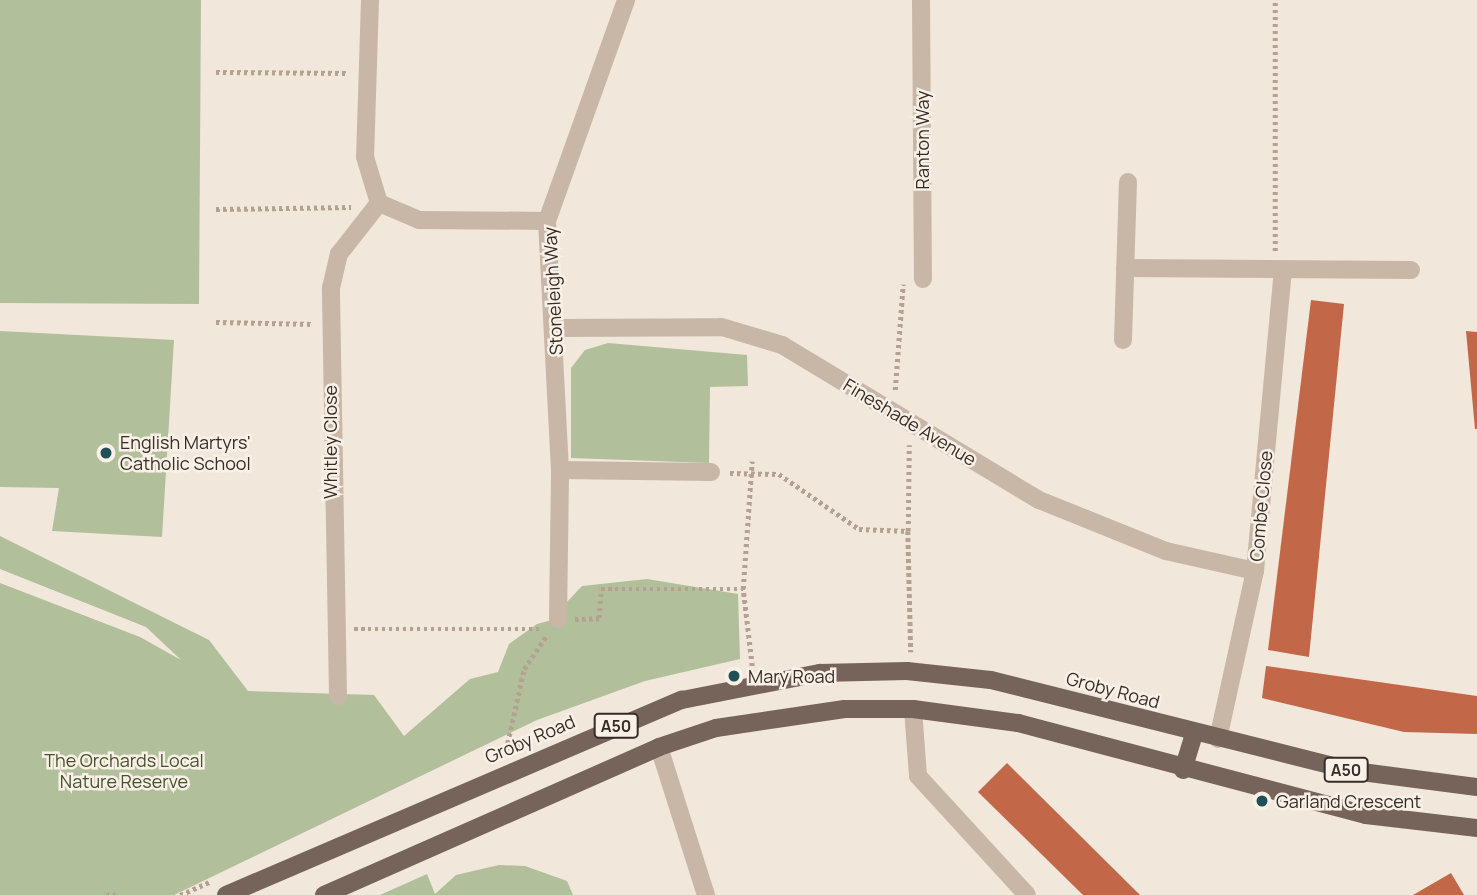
<!DOCTYPE html>
<html>
<head>
<meta charset="utf-8">
<style>
	body { margin:0 }
	#map { position:relative; width:1477px; height:895px; overflow:hidden; background:#f1e7db; font-family:Manrope,sans-serif }
	div>[style] { position:absolute }
	.green>* { inset:0; background:#b2bf9b }
	.building>* { inset:0; background:#c26748 }
	.path>* { height:4.5px; margin-top:-2.25px; transform-origin:0; background:repeating-linear-gradient(90deg,#b4a191 0 3.5px,transparent 0 7px) }
	.minor>* { height:18px; margin:-9px; padding:0 9px; transform-origin:9px; border-radius:9px; background:#c8b7a7 }
	.major>* { height:18px; margin:-9px; padding:0 9px; transform-origin:9px; border-radius:9px; background:#766359 }
	.dots>* { width:19px; height:19px; translate:-50% -50%; box-sizing:border-box; border:4px solid #f9f1e7; border-radius:50% }
	span { translate:-50% -50%; white-space:nowrap; text-align:center; line-height:1.15; -webkit-text-stroke:5px #f9f1e7; paint-order:stroke }
	.shield-label span { padding:2px 5px; background:#f9f1e7; border:2px solid; border-radius:5px; -webkit-text-stroke-width:0 }
	.shield-label { font-size:16px; color:#352c27; font-weight:700 }
	.street-label { font-size:18px; color:#352c27 }
	.poi-label { font-size:18px; color:#352c27 }
	.left { translate:0 -50%; text-align:left }
	.park-label { font-size:18px; color:#44522c }
</style>
</head>
<body>
<div id="map">
	<div class="green">
		<div style="clip-path:polygon(0 0,201px 0,199px 304px,0 303px)"></div>
		<div style="clip-path:polygon(0 331px,174px 340px,162px 537px,52px 531px,59px 488px,0 487px)"></div>
		<div style="clip-path:polygon(608px 343px,747px 355px,748px 386px,710px 387px,709px 463px,571px 458px,571px 368px,585px 350px)"></div>
		<div style="clip-path:polygon(0 536px,209px 640px,248px 691px,374px 695px,404px 736px,470px 679px,498px 672px,509px 644px,537px 624px,567px 616px,566px 603px,582px 586px,647px 579px,738px 594px,740px 659px,645px 681px,537px 720px,174px 895px,0 895px,0 583px,140px 637px,181px 660px,146px 627px,0 569px)"></div>
		<div style="clip-path:polygon(499px 865px,525px 866px,567px 881px,573px 895px,380px 895px,427px 874px,435px 894px,456px 875px)"></div>
	</div>
	<div class="building">
		<div style="clip-path:polygon(1311px 300px,1344px 304px,1309px 657px,1268px 650px)"></div>
		<div style="clip-path:polygon(1466px 331px,1477px 332px,1477px 429px,1475px 429px)"></div>
		<div style="clip-path:polygon(1266px 666px,1477px 696px,1477px 734px,1404px 732px,1262px 698px)"></div>
		<div style="clip-path:polygon(1007px 763px,1140px 895px,1083px 895px,978px 792px)"></div>
		<div style="clip-path:polygon(1451px 873px,1464px 895px,1413px 895px)"></div>
	</div>
	<div class="path">
		<div style="left:216px;top:72px;width:132px;rotate:0.4deg"></div>
		<div style="left:216px;top:209px;width:135px;rotate:-0.8deg"></div>
		<div style="left:1275px;top:251px;width:251px;rotate:-90deg"></div>
		<div style="left:216px;top:322px;width:97px;rotate:1.2deg"></div>
		<div style="left:895px;top:390px;width:106px;rotate:-85.7deg"></div>
		<div style="left:730px;top:473px;width:49px;rotate:1.2deg"></div>
		<div style="left:779px;top:474px;width:97px;rotate:34.5deg"></div>
		<div style="left:859px;top:529px;width:49px;rotate:2.3deg"></div>
		<div style="left:908px;top:531px;width:86px;rotate:-89.3deg"></div>
		<div style="left:908px;top:531px;width:121px;rotate:88.6deg"></div>
		<div style="left:575px;top:619px;width:24px;rotate:-2deg"></div>
		<div style="left:599px;top:618px;width:29px;rotate:-86deg"></div>
		<div style="left:601px;top:589px;width:142px"></div>
		<div style="left:354px;top:629px;width:187px"></div>
		<div style="left:752px;top:666px;width:78px;rotate:-96.7deg"></div>
		<div style="left:743px;top:589px;width:128px;rotate:-86deg"></div>
		<div style="left:506px;top:750px;width:83px;rotate:-77.5deg"></div>
		<div style="left:524px;top:669px;width:41px;rotate:-55.9deg"></div>
		<div style="left:499px;top:754px;width:23px;rotate:-23deg"></div>
		<div style="left:106px;top:895px;width:12px"></div>
		<div style="left:180px;top:895px;width:32px;rotate:-24deg"></div>
	</div>
	<div class="minor">
		<div style="left:370px;top:0;width:157px;rotate:91.8deg"></div>
		<div style="left:365px;top:157px;width:48px;rotate:73.1deg"></div>
		<div style="left:379px;top:203px;width:43px;rotate:23deg"></div>
		<div style="left:419px;top:220px;width:128px;rotate:0.4deg"></div>
		<div style="left:921px;top:0;width:279px;rotate:89.6deg"></div>
		<div style="left:1125px;top:268px;width:286px;rotate:0.4deg"></div>
		<div style="left:556px;top:328px;width:166px;rotate:-0.3deg"></div>
		<div style="left:722px;top:327px;width:63px;rotate:16.7deg"></div>
		<div style="left:782px;top:345px;width:300px;rotate:31.1deg"></div>
		<div style="left:1039px;top:500px;width:137px;rotate:21.9deg"></div>
		<div style="left:1166px;top:551px;width:91px;rotate:12.7deg"></div>
		<div style="left:1123px;top:340px;width:158px;rotate:-88.2deg"></div>
		<div style="left:560px;top:470px;width:151px;rotate:0.8deg"></div>
		<div style="left:558px;top:619px;width:149px;rotate:-89.2deg"></div>
		<div style="left:560px;top:470px;width:249px;rotate:-93deg"></div>
		<div style="left:547px;top:221px;width:235px;rotate:-70.3deg"></div>
		<div style="left:338px;top:696px;width:408px;rotate:-91deg"></div>
		<div style="left:331px;top:288px;width:35px;rotate:-77deg"></div>
		<div style="left:339px;top:254px;width:65px;rotate:-51.9deg"></div>
		<div style="left:913px;top:709px;width:67px;rotate:85.7deg"></div>
		<div style="left:918px;top:776px;width:161px;rotate:47.5deg"></div>
		<div style="left:1218px;top:739px;width:172px;rotate:-77.6deg"></div>
		<div style="left:1255px;top:571px;width:303px;rotate:-84.7deg"></div>
		<div style="left:659px;top:747px;width:155px;rotate:72.4deg"></div>
	</div>
	<div class="major">
		<div style="left:1183px;top:770px;width:38px;rotate:-73deg"></div>
		<div style="left:226px;top:895px;width:496px;rotate:-23.2deg"></div>
		<div style="left:682px;top:700px;width:141px;rotate:-11.1deg"></div>
		<div style="left:820px;top:673px;width:87px;rotate:-1.3deg"></div>
		<div style="left:907px;top:671px;width:84px;rotate:6.1deg"></div>
		<div style="left:991px;top:680px;width:374px;rotate:14.1deg"></div>
		<div style="left:1354px;top:771px;width:124px;rotate:7.4deg"></div>
		<div style="left:324px;top:895px;width:366px;rotate:-23.8deg"></div>
		<div style="left:659px;top:747px;width:60px;rotate:-18.4deg"></div>
		<div style="left:716px;top:728px;width:130px;rotate:-8.4deg"></div>
		<div style="left:845px;top:709px;width:68px"></div>
		<div style="left:913px;top:709px;width:106px;rotate:7.6deg"></div>
		<div style="left:1018px;top:723px;width:360px;rotate:14.8deg"></div>
		<div style="left:1366px;top:815px;width:112px;rotate:6.7deg"></div>
	</div>
	<div class="dots">
		<div style="left:106px;top:453px;background:#1e5055"></div>
		<div style="left:734px;top:676px;background:#1e5055"></div>
		<div style="left:1262px;top:801px;background:#1e5055"></div>
	</div>
	<div class="shield-label">
		<span style="left:616px;top:726px">A50</span>
		<span style="left:1346px;top:770px">A50</span>
	</div>
	<div class="street-label">
		<span style="left:922px;top:140px;rotate:-90deg">Ranton Way</span>
		<span style="left:553px;top:291px;rotate:-93deg">Stoneleigh Way</span>
		<span style="left:910px;top:422px;rotate:31deg">Fineshade Avenue</span>
		<span style="left:330px;top:442px;rotate:-90deg">Whitley Close</span>
		<span style="left:1261px;top:506px;rotate:-85deg">Combe Close</span>
		<span style="left:1113px;top:690px;rotate:15deg">Groby Road</span>
		<span style="left:530px;top:739px;rotate:-23deg">Groby Road</span>
	</div>
	<div class="poi-label">
		<span class="left" style="left:120px;top:453px">English Martyrs'<br>Catholic School</span>
		<span class="left" style="left:748px;top:676px">Mary Road</span>
		<span class="left" style="left:1276px;top:801px">Garland Crescent</span>
	</div>
	<div class="park-label">
		<span style="left:124px;top:771px">The Orchards Local<br>Nature Reserve</span>
	</div>
</div>
</body>
</html>
